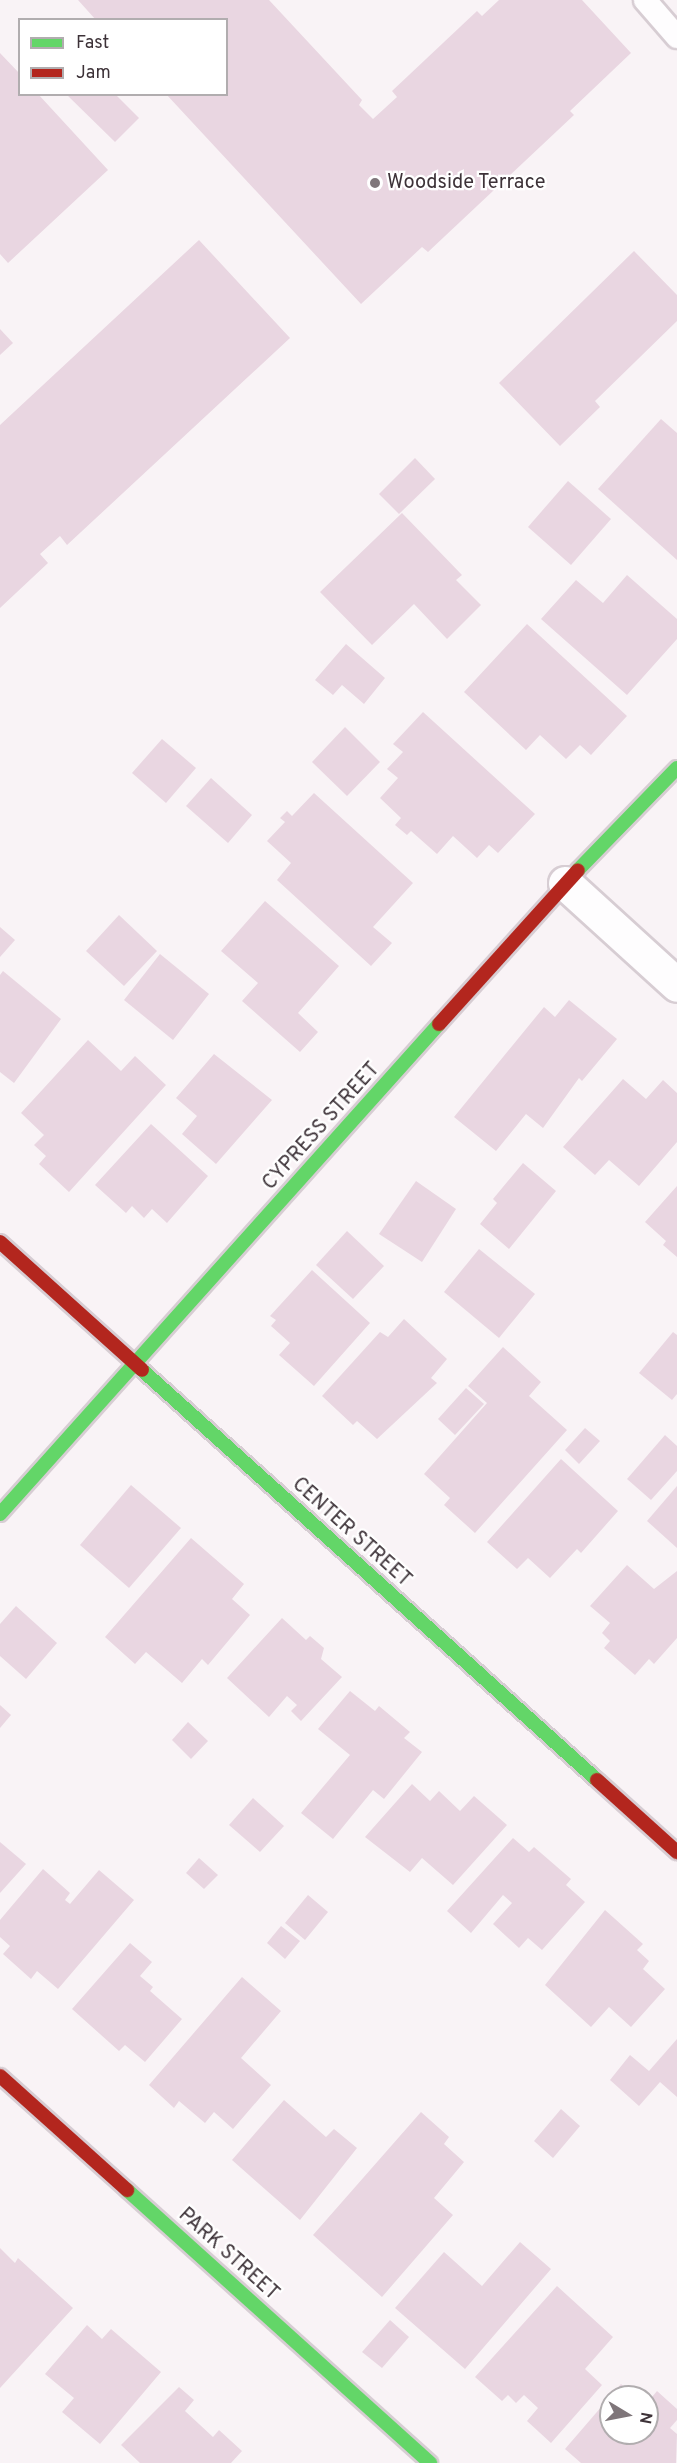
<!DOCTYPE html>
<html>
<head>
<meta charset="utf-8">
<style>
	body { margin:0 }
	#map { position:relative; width:677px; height:2463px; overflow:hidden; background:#f9f3f6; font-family:Overpass,sans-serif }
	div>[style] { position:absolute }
	.building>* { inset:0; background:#e9d6e1 }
	.roads { filter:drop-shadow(2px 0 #d7cdd3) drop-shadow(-2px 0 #d7cdd3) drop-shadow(0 2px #d7cdd3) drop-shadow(0 -2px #d7cdd3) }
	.lane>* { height:22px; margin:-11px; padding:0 11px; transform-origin:11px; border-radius:11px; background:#fefdfe }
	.street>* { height:33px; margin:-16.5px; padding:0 16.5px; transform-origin:16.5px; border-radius:16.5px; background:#fefdfe }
	.fast>* { height:14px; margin:-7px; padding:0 7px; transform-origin:7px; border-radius:7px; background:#63d668 }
	.jam>* { height:14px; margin:-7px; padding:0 7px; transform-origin:7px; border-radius:7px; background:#b3261e }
	.dots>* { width:16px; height:16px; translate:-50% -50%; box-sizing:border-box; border:3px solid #fff; border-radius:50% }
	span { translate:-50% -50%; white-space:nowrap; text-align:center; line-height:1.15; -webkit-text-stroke:4.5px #fff; paint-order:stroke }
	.poi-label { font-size:20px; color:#3d3238 }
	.left { translate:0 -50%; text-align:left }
	.street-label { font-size:20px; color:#3d3238 }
	.legend { position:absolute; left:18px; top:18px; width:210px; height:78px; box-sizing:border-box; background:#fff; border:2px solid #b1adaf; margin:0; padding:8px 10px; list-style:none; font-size:18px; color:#3d3238 }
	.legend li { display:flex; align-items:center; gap:12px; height:30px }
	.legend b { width:30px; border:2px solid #b1adaf }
	.north { position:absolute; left:599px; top:2385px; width:60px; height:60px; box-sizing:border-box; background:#fff; border:2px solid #b1adaf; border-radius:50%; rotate:100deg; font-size:16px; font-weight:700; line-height:24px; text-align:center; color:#3d3238 }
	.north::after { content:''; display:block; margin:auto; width:21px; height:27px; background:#7f767a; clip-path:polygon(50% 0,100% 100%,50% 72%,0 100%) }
</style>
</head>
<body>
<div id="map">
	<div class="building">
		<div style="clip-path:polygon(78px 0,269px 0,362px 100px,359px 105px,373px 119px,397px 97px,392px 91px,477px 11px,482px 16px,499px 0,582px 0,631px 53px,570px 111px,574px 115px,428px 252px,422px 247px,361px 304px,166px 94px,226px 94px,226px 20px,96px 20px)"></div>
		<div style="clip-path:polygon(0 53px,20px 74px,20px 94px,38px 94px,108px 170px,8px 263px,0 254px)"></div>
		<div style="clip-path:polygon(66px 94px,115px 94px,139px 118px,115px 142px)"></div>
		<div style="clip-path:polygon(199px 240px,290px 338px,67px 545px,60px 536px,40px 554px,48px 563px,0 608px,0 425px)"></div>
		<div style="clip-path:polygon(634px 251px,677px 295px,677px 321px,595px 401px,600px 407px,560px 446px,499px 383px)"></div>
		<div style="clip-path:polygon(0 329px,13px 343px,0 355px)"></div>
		<div style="clip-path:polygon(661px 419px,677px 433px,677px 560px,598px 489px)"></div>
		<div style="clip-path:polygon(415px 458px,435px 479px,399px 514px,379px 494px)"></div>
		<div style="clip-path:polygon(568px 481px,611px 519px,571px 565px,528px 527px)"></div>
		<div style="clip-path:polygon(402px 513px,462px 575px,456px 580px,481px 605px,447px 639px,414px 604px,372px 645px,320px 592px)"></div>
		<div style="clip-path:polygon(627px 575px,677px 619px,677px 639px,627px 695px,541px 619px,576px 580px,603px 603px)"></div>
		<div style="clip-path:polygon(527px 624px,627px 716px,591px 755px,580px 745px,566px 759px,540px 735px,526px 750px,464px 692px)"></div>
		<div style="clip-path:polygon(346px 644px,385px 678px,364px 704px,342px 685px,333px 695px,315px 680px)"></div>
		<div style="clip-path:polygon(423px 712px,535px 814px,498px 853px,489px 845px,477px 858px,453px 836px,437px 854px,411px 831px,407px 835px,395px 825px,401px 818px,380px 798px,398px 778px,387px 769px,403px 752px,393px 744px)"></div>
		<div style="clip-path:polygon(345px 727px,380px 762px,347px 796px,312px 762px)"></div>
		<div style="clip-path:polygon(162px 739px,196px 768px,166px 803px,132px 773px)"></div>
		<div style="clip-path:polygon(211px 778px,252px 815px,228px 843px,186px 806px)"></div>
		<div style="clip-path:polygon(314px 793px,413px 883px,373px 927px,392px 943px,371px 966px,277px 880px,291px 863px,267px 841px,285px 822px,280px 818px,287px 811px,292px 816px)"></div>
		<div style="clip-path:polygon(265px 901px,339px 966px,298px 1013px,318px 1032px,300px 1052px,242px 1001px,258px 983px,221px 951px)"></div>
		<div style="clip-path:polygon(119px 915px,157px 951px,124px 986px,86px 951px)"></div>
		<div style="clip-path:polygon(0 927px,15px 940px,0 957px)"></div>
		<div style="clip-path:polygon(160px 954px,209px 994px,173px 1040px,124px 1000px)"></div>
		<div style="clip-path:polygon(3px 971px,61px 1019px,14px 1083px,0 1072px,0 975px)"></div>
		<div style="clip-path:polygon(569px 1000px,617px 1039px,582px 1081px,579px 1078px,543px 1128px,526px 1114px,496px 1151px,454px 1117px,544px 1007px,555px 1017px)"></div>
		<div style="clip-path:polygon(88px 1040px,121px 1071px,135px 1056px,166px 1085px,69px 1192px,39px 1164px,46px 1156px,34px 1145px,44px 1135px,21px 1113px)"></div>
		<div style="clip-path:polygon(214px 1054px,272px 1100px,216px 1164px,182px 1134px,197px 1116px,176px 1098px)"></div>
		<div style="clip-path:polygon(623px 1079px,646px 1099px,663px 1080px,677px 1093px,677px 1142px,639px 1186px,609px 1160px,595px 1175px,563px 1147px)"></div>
		<div style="clip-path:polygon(151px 1124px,208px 1176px,167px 1223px,152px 1209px,144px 1218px,132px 1206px,126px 1213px,95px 1185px)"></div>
		<div style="clip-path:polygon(523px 1163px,556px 1191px,509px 1249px,480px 1224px,497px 1203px,493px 1199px)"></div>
		<div style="clip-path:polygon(416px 1181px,456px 1209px,422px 1262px,379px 1234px)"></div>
		<div style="clip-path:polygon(677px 1186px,677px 1257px,663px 1245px,666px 1241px,645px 1222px)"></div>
		<div style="clip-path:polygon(347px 1231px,384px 1266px,353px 1299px,316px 1265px)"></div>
		<div style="clip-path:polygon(479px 1249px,535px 1294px,499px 1338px,444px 1292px)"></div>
		<div style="clip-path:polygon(312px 1270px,370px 1323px,314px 1386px,279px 1355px,290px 1343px,271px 1326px,276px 1320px,270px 1316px)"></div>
		<div style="clip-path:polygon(404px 1319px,447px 1359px,431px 1378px,437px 1383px,377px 1439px,357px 1421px,353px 1425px,322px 1396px,380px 1332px,388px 1337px)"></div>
		<div style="clip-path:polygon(673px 1332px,677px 1335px,677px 1394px,672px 1400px,639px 1373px)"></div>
		<div style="clip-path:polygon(503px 1347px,541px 1382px,529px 1396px,567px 1430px,475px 1533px,444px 1505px,450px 1498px,424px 1474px,487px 1403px,468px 1386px)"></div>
		<div style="clip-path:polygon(466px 1388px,484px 1404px,455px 1435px,438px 1419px)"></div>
		<div style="clip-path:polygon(585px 1428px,600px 1441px,579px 1464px,565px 1450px)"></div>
		<div style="clip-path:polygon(665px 1435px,677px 1446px,677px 1471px,651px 1500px,627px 1479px)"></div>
		<div style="clip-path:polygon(561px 1459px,618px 1511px,581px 1553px,577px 1549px,550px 1578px,528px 1558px,517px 1569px,487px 1542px)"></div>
		<div style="clip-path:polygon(131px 1485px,181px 1528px,129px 1588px,80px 1545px)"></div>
		<div style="clip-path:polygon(677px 1486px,677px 1548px,647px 1521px)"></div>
		<div style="clip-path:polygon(191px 1538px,244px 1584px,232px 1599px,250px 1615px,208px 1665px,202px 1659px,182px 1683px,146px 1652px,135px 1664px,105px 1637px)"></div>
		<div style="clip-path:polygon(627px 1565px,654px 1589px,677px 1571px,677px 1638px,654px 1664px,649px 1659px,635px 1675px,604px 1648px,610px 1641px,602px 1633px,610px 1623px,590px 1606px)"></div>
		<div style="clip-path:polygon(16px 1606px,57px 1643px,26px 1679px,0 1656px,0 1624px)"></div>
		<div style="clip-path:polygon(282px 1618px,306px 1640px,310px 1636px,324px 1648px,321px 1659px,342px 1677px,301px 1721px,291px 1711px,297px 1705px,287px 1696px,269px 1717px,227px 1678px)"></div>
		<div style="clip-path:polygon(350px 1691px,375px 1711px,379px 1706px,410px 1732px,404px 1738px,422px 1752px,384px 1799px,373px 1790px,333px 1839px,301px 1813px,350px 1755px,318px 1729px)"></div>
		<div style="clip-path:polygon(0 1705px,11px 1715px,0 1728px)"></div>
		<div style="clip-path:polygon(188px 1722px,208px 1741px,191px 1759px,172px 1740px)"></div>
		<div style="clip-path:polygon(412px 1784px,430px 1801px,439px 1791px,460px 1811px,474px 1796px,507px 1825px,453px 1885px,422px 1858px,410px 1872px,365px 1837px)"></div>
		<div style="clip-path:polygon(253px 1798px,284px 1826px,260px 1852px,229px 1825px)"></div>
		<div style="clip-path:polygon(513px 1838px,529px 1852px,534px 1847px,571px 1879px,566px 1885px,585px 1902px,542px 1950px,528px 1938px,519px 1948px,493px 1924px,512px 1903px,503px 1895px,471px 1933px,447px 1911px)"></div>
		<div style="clip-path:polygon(0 1842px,26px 1864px,0 1893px)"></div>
		<div style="clip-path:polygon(199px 1858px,218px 1875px,204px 1889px,186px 1873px)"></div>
		<div style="clip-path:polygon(43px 1869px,70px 1893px,65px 1900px,70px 1904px,99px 1870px,134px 1900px,58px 1989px,37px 1971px,31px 1979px,3px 1954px,10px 1946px,0 1937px,0 1920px)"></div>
		<div style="clip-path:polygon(308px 1895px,328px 1912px,305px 1940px,285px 1923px)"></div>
		<div style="clip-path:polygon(605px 1910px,643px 1944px,637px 1950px,649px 1961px,643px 1969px,665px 1989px,631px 2027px,609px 2007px,591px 2027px,545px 1985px)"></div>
		<div style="clip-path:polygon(281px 1926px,300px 1941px,285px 1959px,267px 1943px)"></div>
		<div style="clip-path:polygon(130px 1943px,152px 1962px,140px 1976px,153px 1987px,150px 1991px,182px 2019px,145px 2062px,125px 2045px,119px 2051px,72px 2009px)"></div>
		<div style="clip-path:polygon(242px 1977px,281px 2011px,241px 2058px,271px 2085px,233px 2129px,214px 2112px,205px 2123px,179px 2101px,174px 2108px,149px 2085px)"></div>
		<div style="clip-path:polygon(677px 2039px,677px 2097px,660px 2082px,639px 2106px,610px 2080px,630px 2055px,649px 2071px)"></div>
		<div style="clip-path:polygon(284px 2100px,326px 2137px,334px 2129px,357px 2148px,300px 2220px,232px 2160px)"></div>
		<div style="clip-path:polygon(561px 2109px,580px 2126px,553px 2158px,534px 2141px)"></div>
		<div style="clip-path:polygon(421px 2112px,449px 2137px,444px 2144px,464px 2162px,434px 2198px,453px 2215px,382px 2297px,313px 2235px)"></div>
		<div style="clip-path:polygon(520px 2242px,551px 2269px,465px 2369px,395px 2308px,444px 2252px,482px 2286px)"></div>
		<div style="clip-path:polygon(0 2248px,15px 2263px,18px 2258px,73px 2308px,0 2388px)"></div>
		<div style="clip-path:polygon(557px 2286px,613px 2337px,585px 2369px,602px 2385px,551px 2443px,527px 2421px,538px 2408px,524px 2395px,516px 2403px,508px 2395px,502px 2401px,475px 2377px)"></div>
		<div style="clip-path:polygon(390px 2320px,409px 2337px,382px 2368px,362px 2352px)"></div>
		<div style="clip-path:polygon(87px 2325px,102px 2339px,111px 2329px,161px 2372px,100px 2444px,62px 2412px,74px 2398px,45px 2374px)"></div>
		<div style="clip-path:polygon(621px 2384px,635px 2397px,611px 2397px,611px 2433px,647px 2433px,647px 2403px,657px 2391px,677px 2409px,677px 2420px,670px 2428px,677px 2434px,676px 2463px,581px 2463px,565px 2449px)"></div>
		<div style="clip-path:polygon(179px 2387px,194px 2400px,185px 2411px,213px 2437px,219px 2430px,242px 2451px,231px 2463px,140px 2463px,121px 2445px)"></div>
	</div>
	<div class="roads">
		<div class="lane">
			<div style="left:645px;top:0;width:49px;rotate:49.1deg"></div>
		</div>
		<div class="street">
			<div style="left:565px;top:883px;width:151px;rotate:42.3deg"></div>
		</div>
		<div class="fast">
			<div style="left:578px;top:870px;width:142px;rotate:-45.9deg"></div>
			<div style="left:142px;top:1370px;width:612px;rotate:42.02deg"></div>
			<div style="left:0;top:1514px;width:658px;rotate:-48.14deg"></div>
			<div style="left:127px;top:2190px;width:408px;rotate:42deg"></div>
		</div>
		<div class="jam">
			<div style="left:439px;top:1024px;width:207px;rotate:-47.9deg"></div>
			<div style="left:0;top:1242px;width:191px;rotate:42deg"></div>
			<div style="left:597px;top:1780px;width:108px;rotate:42deg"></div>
			<div style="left:0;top:2076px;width:171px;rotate:41.9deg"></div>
		</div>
	</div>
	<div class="dots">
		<div style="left:375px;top:183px;background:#7f767a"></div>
	</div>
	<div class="poi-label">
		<span class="left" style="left:387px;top:183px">Woodside Terrace</span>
	</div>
	<div class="street-label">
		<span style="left:322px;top:1127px;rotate:-48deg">CYPRESS STREET</span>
		<span style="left:351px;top:1533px;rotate:42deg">CENTER STREET</span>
		<span style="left:228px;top:2255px;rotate:42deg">PARK STREET</span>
	</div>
	<ul class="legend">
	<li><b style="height:8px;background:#63d668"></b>Fast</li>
	<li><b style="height:8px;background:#b3261e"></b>Jam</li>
	</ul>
	<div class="north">N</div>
</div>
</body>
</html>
